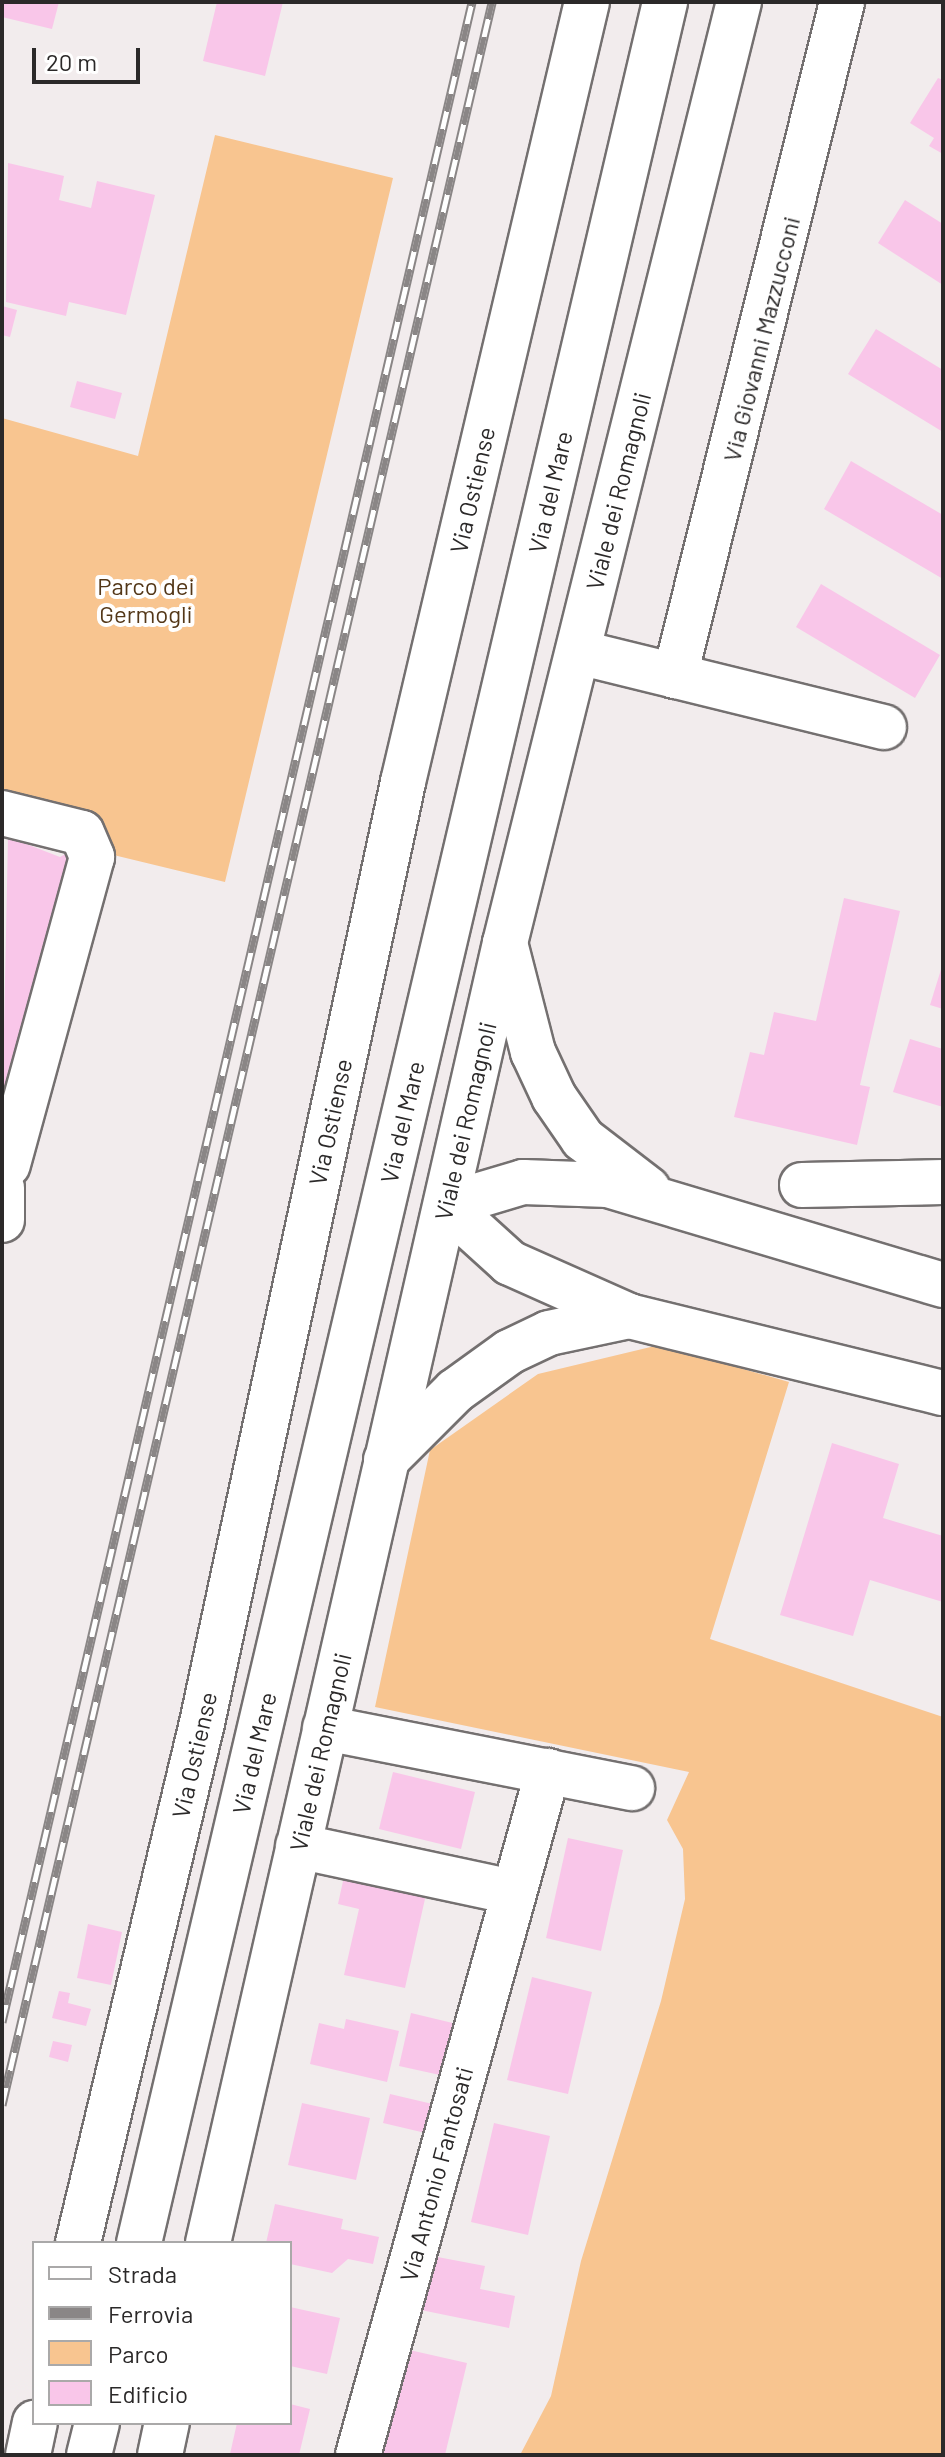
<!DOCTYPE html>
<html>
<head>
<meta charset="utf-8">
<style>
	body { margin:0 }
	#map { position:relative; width:945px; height:2457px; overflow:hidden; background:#f2eced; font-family:Barlow,sans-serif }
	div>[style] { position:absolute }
	.green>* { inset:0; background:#f8c590 }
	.building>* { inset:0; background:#f9c6e9 }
	.roads { filter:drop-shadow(2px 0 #747070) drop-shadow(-2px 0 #747070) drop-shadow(0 2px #747070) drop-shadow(0 -2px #747070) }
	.minor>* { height:44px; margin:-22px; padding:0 22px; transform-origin:22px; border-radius:22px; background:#fff }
	.major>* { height:44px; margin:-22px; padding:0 22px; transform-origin:22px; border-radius:22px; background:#fff }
	.rail>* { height:9px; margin-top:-4.5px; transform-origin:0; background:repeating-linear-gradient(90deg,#fff 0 18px,#8a8686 0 36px); box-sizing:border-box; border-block:2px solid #8a8686 }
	span { translate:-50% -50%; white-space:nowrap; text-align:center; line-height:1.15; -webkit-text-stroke:8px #fff; paint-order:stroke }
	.street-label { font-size:24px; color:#2b2929 }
	.park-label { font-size:24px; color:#533718 }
	.frame { position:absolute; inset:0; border:4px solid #2b2929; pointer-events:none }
	.legend { position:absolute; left:32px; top:2241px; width:260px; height:184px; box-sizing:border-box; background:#fff; border:2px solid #aaa9a9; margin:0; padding:10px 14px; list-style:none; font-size:24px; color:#2b2929 }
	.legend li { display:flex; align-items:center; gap:16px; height:40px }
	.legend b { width:40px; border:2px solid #aaa9a9 }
	.scale { position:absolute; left:32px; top:48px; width:108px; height:36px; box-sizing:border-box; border:4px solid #2b2929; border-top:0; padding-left:10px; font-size:24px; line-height:28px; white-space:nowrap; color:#2b2929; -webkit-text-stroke:6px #fff; paint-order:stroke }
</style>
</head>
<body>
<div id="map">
	<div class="green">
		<div style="clip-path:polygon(215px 135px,393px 178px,225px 882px,2px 828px,2px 418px,138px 456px)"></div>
		<div style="clip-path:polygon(659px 1345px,789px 1382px,710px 1639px,943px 1717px,943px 2455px,520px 2455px,551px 2396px,581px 2261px,661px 2001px,685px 1899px,683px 1849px,667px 1820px,689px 1772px,375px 1707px,430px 1450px,538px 1374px)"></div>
	</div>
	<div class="building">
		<div style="clip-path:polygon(2px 2px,59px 2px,52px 29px,2px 17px)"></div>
		<div style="clip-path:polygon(217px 2px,283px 2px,265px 76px,203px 61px)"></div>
		<div style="clip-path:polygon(938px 78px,943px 80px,943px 154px,929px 146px,934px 138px,910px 123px)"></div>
		<div style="clip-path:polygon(8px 163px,64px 176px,59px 200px,91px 208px,97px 181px,155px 195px,126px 315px,69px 302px,66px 316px,6px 302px)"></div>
		<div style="clip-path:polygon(905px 200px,943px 224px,943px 285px,878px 243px)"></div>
		<div style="clip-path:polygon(2px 306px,17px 310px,10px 337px,2px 335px)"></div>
		<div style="clip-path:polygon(876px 329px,943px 370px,943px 432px,848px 374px)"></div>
		<div style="clip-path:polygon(77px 381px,122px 393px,115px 419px,70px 407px)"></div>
		<div style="clip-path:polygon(851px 461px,943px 515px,943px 579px,824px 509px)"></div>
		<div style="clip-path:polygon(821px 584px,940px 655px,915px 698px,796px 627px)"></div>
		<div style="clip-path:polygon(8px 837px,60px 857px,78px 847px,2px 1126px)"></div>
		<div style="clip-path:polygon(844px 898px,900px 911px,860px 1085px,870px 1087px,857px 1145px,734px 1117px,750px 1052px,764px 1055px,774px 1012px,816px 1021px)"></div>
		<div style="clip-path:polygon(943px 963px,943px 1009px,930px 1005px)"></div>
		<div style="clip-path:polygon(910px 1039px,943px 1049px,943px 1107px,893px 1092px)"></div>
		<div style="clip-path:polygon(832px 1443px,899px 1464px,883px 1518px,943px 1536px,943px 1602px,870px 1580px,853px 1636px,780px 1615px)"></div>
		<div style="clip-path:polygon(393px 1772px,475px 1792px,461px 1849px,379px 1829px)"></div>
		<div style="clip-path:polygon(568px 1838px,623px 1850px,601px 1951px,546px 1938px)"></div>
		<div style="clip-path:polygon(345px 1872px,429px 1881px,405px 1988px,344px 1975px,359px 1909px,338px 1904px)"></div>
		<div style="clip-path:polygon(88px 1924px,122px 1932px,111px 1985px,77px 1978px)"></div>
		<div style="clip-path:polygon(532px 1977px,592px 1992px,568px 2094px,507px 2080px)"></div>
		<div style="clip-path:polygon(59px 1991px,70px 1993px,68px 2003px,91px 2009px,86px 2026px,52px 2018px)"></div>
		<div style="clip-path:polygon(411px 2013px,461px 2025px,449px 2077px,399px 2066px)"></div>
		<div style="clip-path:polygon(346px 2019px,399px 2031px,387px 2082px,310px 2064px,319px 2023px,344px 2029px)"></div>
		<div style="clip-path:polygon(53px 2041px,72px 2045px,68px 2062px,49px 2057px)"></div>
		<div style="clip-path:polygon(390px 2094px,441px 2106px,434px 2135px,383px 2123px)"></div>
		<div style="clip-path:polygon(302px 2103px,370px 2118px,356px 2180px,288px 2165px)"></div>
		<div style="clip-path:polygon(494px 2123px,550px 2136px,528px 2235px,471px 2222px)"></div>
		<div style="clip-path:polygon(275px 2204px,343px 2219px,341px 2229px,379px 2237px,373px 2264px,348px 2259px,332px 2273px,290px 2264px,290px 2243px,266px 2243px)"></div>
		<div style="clip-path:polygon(427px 2255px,485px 2266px,480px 2289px,515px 2296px,509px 2328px,416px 2309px)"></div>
		<div style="clip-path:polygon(290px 2307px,340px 2318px,327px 2374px,290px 2366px)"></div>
		<div style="clip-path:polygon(405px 2349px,467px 2363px,445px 2455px,381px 2453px)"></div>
		<div style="clip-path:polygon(290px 2404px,310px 2409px,299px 2455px,230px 2454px,237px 2423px,290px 2423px)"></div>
	</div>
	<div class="roads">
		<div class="minor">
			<div style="left:578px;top:652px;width:315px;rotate:13.8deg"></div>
			<div style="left:675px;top:676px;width:694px;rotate:-76.08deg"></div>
			<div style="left:2px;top:813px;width:82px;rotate:14deg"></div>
			<div style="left:82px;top:833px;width:26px;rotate:67deg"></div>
			<div style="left:92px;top:857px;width:319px;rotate:105.3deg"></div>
			<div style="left:505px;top:943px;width:113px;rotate:75.6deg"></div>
			<div style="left:533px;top:1052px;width:50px;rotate:65deg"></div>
			<div style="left:554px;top:1097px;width:51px;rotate:55.4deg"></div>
			<div style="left:583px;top:1139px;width:82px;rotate:37.6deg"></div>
			<div style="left:802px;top:1185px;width:141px;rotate:-1.2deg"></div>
			<div style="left:2px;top:1188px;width:32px;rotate:90deg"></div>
			<div style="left:943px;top:1285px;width:350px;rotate:-163.4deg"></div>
			<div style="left:608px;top:1185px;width:85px;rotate:-178deg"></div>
			<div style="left:523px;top:1182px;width:80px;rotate:163.4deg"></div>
			<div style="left:446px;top:1205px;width:86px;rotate:42.2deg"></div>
			<div style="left:510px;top:1263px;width:130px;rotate:24deg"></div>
			<div style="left:629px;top:1316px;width:323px;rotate:13.8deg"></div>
			<div style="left:386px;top:1460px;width:98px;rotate:-45deg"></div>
			<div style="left:455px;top:1391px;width:67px;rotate:-35.8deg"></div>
			<div style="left:509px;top:1352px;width:44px;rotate:-25.4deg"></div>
			<div style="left:549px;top:1333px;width:82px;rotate:-12deg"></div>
			<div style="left:325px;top:1728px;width:313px;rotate:11.1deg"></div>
			<div style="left:298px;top:1846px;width:220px;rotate:12.1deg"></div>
			<div style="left:358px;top:2455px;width:710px;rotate:-74.48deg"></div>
		</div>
		<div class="major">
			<div style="left:78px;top:2243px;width:535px;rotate:-76.59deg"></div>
			<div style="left:202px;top:1723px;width:962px;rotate:-77.94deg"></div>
			<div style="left:403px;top:782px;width:801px;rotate:-76.73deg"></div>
			<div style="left:139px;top:2243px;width:2302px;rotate:-76.79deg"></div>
			<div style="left:208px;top:2243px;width:1333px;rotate:-77.13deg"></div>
			<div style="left:505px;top:943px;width:970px;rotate:-76.04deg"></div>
			<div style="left:28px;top:2455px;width:33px;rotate:-78deg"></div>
			<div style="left:89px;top:2455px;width:33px;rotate:-76deg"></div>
			<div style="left:160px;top:2455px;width:33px;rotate:-78deg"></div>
		</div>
	</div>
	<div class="rail">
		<div style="left:2px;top:2022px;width:2074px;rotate:-76.9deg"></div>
		<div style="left:2px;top:2105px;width:2159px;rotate:-76.88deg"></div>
	</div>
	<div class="street-label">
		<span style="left:761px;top:339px;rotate:-76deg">Via Giovanni Mazzucconi</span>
		<span style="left:472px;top:490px;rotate:-77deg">Via Ostiense</span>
		<span style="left:618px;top:491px;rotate:-76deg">Viale dei Romagnoli</span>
		<span style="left:550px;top:492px;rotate:-77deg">Via del Mare</span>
		<span style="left:465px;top:1121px;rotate:-77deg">Viale dei Romagnoli</span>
		<span style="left:330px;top:1122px;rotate:-78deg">Via Ostiense</span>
		<span style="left:402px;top:1122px;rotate:-77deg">Via del Mare</span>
		<span style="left:320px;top:1752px;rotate:-77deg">Viale dei Romagnoli</span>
		<span style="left:254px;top:1753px;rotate:-77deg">Via del Mare</span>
		<span style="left:194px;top:1755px;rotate:-77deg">Via Ostiense</span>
		<span style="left:436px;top:2174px;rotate:-75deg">Via Antonio Fantosati</span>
	</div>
	<div class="park-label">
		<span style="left:146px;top:600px">Parco dei<br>Germogli</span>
	</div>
	<div class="frame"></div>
	<ul class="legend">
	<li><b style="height:10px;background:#fff"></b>Strada</li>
	<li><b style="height:10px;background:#8a8686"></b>Ferrovia</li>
	<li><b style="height:22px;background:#f8c590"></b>Parco</li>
	<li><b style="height:22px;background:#f9c6e9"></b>Edificio</li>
	</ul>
	<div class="scale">20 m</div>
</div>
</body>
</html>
